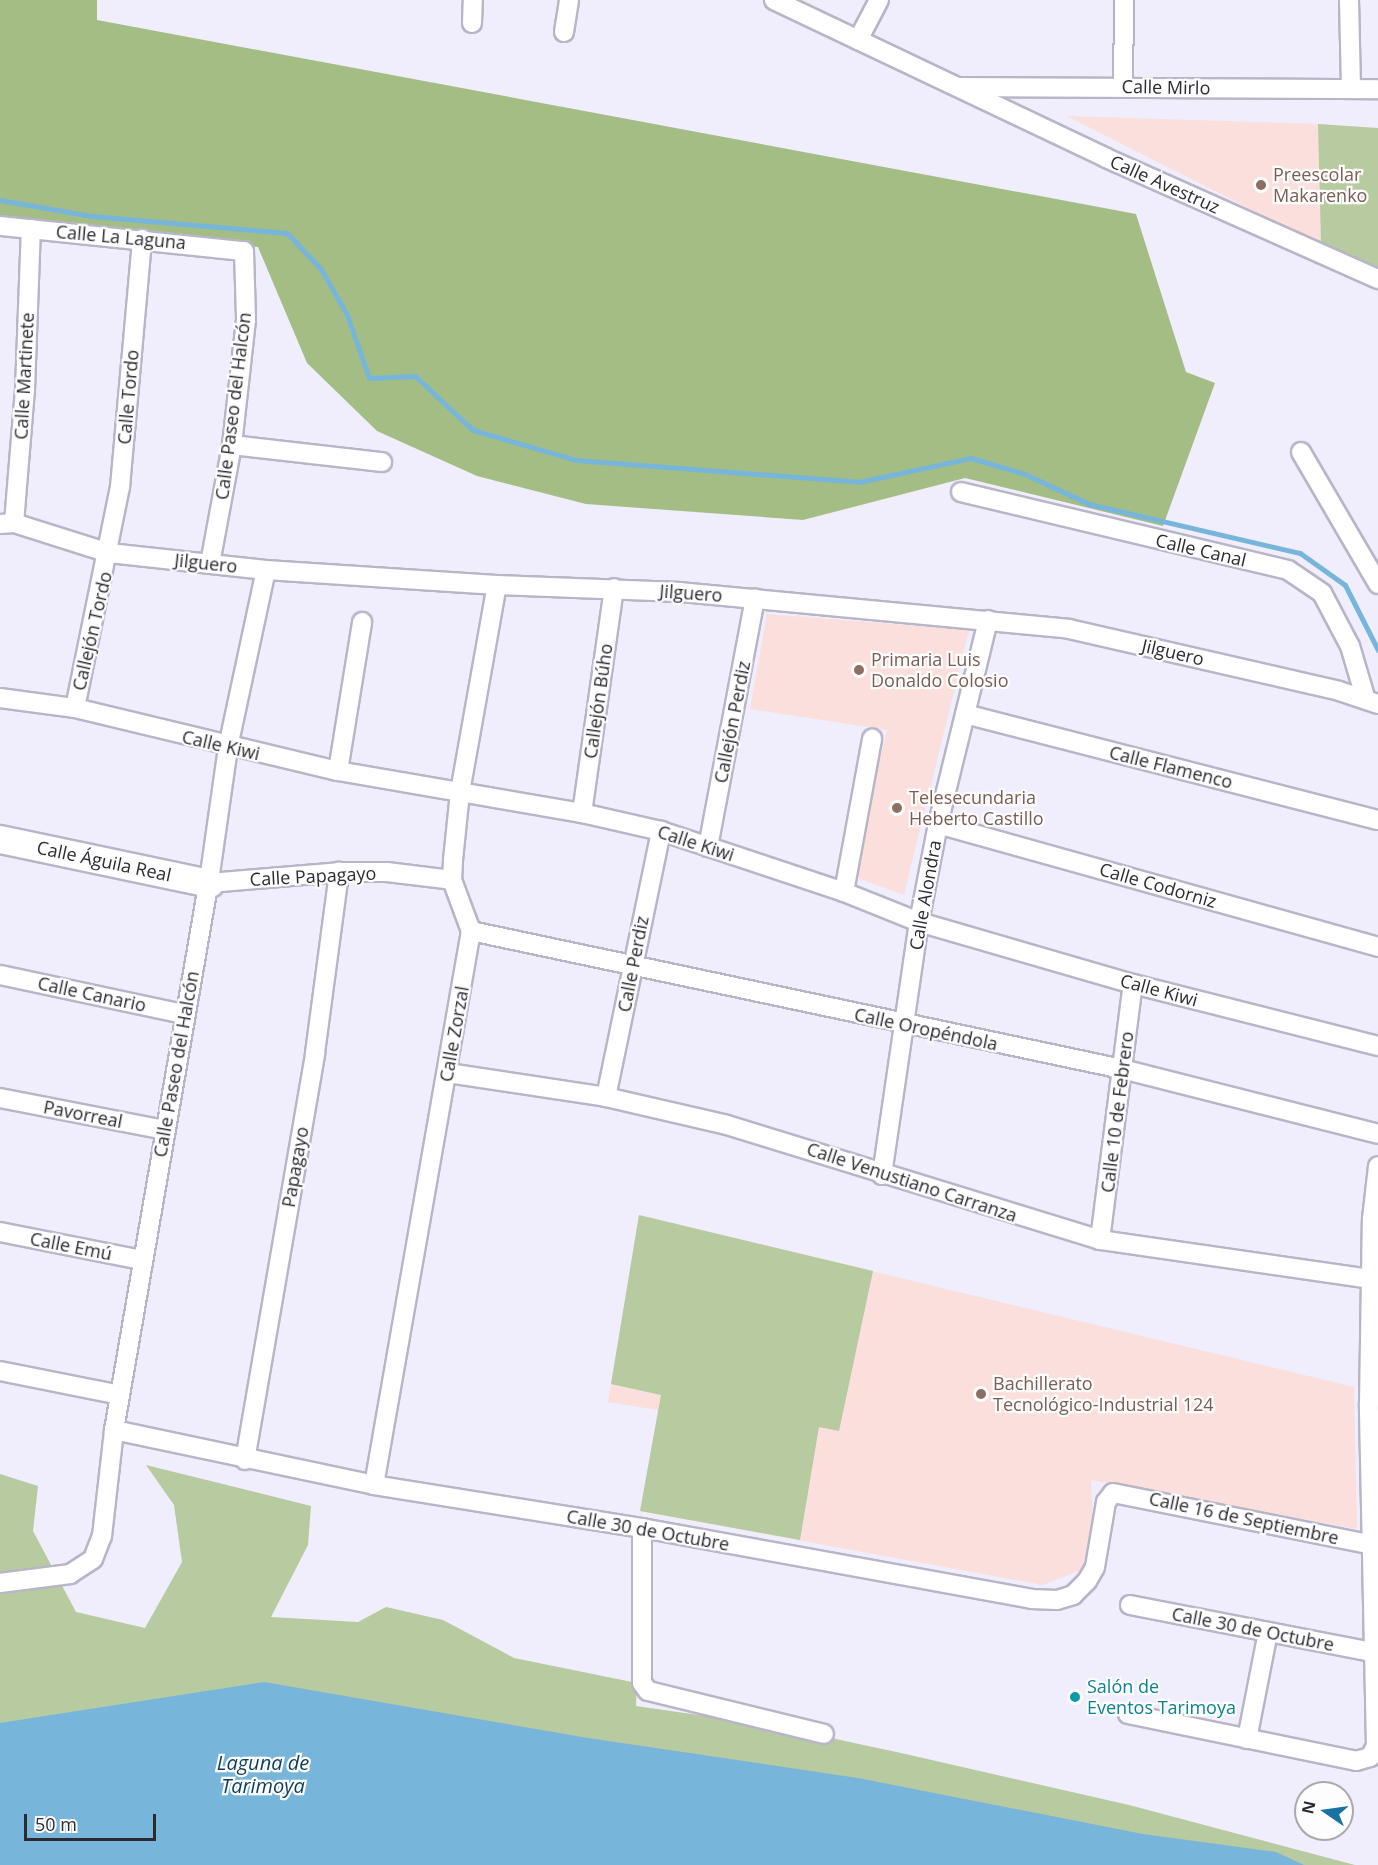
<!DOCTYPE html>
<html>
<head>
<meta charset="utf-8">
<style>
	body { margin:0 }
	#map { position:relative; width:1378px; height:1865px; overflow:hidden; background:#f0edfd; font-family:"Open Sans",sans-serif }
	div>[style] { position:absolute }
	.education>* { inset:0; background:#fadfdc }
	.green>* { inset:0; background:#b7caa0 }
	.forest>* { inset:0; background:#a3bd84 }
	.water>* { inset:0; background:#78b5da }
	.stream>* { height:5px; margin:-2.5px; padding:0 2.5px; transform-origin:2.5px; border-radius:2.5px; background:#78b5da }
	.roads { filter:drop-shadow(2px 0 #b8b5c7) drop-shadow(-2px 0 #b8b5c7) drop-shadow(0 2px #b8b5c7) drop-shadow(0 -2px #b8b5c7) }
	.street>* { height:18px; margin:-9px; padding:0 9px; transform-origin:9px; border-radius:9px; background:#fff }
	.secondary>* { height:27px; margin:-13.5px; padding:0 13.5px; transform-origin:13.5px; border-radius:13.5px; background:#fff }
	.dots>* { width:16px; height:16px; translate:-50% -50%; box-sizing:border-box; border:3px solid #fdfdfd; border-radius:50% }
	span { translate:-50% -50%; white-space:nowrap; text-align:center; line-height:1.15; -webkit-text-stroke:4.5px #fdfdfd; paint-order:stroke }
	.street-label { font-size:18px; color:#2d2b32 }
	.education-label { font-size:18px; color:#785e54 }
	.left { translate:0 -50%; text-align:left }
	.culture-label { font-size:18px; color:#0d838f }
	.water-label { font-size:20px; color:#0c3e58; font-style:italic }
	.north { position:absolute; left:1294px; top:1781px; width:60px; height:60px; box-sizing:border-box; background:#fdfdfd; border:2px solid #aaa9ac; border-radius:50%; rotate:283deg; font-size:16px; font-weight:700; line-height:24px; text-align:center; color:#2d2b32 }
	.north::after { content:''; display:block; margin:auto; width:21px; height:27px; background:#1a72a2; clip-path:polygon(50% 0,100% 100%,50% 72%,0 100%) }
	.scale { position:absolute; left:24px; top:1814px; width:132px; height:27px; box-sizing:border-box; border:3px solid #2d2b32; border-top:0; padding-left:8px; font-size:18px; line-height:21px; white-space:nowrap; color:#2d2b32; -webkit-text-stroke:4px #fdfdfd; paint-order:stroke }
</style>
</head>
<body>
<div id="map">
	<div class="education">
		<div style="clip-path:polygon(1067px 116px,1318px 124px,1321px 245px)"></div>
		<div style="clip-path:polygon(767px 614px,969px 630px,904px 895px,852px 876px,887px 730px,750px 709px)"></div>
		<div style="clip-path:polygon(639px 1215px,1354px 1387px,1357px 1529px,1091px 1480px,1095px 1564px,1043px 1585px,640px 1511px,658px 1410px,608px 1402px)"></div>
	</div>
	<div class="green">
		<div style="clip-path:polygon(1318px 124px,1378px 128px,1378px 268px,1321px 245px)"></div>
		<div style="clip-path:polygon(639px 1215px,873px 1271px,839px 1431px,819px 1427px,800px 1540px,640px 1511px,661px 1395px,611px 1384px)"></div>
		<div style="clip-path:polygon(146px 1465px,311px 1506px,308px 1545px,271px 1617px,358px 1622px,386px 1607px,443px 1620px,514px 1658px,637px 1683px,636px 1706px,775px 1726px,901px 1753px,1129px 1805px,1355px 1865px,0 1865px,0 1474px,38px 1486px,33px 1531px,76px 1612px,145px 1628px,182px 1562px,174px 1505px)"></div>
	</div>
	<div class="forest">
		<div style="clip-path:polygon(0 0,97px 0,97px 20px,1136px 214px,1186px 372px,1215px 383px,1163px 526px,965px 478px,803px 520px,586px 504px,477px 476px,377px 431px,307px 363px,258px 247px,0 219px)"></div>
	</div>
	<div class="water">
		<div style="clip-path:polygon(264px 1682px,588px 1738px,858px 1778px,1143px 1834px,1276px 1852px,1304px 1865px,0 1865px,0 1723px)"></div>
	</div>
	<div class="stream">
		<div style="left:0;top:200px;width:93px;rotate:9.9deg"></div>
		<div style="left:92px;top:216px;width:196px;rotate:5deg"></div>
		<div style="left:287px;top:233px;width:50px;rotate:46.6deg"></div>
		<div style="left:321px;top:269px;width:53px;rotate:60.5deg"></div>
		<div style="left:347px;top:315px;width:67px;rotate:70.8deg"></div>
		<div style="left:369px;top:378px;width:46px;rotate:-2.5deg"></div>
		<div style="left:415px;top:376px;width:79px;rotate:43deg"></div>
		<div style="left:473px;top:430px;width:107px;rotate:16.2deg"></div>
		<div style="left:576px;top:460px;width:284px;rotate:4.4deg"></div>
		<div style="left:859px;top:482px;width:115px;rotate:-12.1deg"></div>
		<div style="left:971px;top:458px;width:56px;rotate:16.5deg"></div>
		<div style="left:1025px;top:474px;width:71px;rotate:25.1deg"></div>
		<div style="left:1089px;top:504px;width:217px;rotate:13.1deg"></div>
		<div style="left:1300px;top:553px;width:55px;rotate:35.4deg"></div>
		<div style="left:1345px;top:585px;width:73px;rotate:63.1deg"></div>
	</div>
	<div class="roads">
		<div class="street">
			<div style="left:774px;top:0;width:368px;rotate:25.4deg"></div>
			<div style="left:1106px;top:158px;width:298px;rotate:24deg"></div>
			<div style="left:1349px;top:0;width:89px;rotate:88.7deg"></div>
			<div style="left:472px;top:23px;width:23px;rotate:-88deg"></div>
			<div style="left:564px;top:32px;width:32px;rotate:-81deg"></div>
			<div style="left:858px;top:40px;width:45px;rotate:-62.3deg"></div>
			<div style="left:959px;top:87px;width:419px;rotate:0.3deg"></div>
			<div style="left:1123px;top:87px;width:87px;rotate:-89.3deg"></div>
			<div style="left:0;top:226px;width:245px;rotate:5.9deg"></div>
			<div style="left:244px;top:251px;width:69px;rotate:88.3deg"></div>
			<div style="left:246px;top:320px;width:126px;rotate:96.4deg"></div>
			<div style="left:232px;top:445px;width:121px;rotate:100.5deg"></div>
			<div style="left:232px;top:445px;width:151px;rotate:6.5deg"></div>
			<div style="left:1301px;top:452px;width:153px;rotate:59.7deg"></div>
			<div style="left:961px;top:492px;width:336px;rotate:13.4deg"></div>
			<div style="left:1288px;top:570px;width:41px;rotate:34.1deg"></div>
			<div style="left:1322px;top:593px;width:60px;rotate:62.2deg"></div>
			<div style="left:1350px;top:646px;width:56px;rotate:73.5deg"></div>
			<div style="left:14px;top:523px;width:133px;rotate:-85.3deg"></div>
			<div style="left:25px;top:390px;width:161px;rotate:-87.9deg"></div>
			<div style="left:0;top:524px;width:14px;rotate:-4deg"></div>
			<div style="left:14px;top:523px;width:100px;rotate:17.5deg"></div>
			<div style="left:109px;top:553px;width:158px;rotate:6.2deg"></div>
			<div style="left:266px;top:570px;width:231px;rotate:3.7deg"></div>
			<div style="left:497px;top:585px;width:183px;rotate:2.2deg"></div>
			<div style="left:680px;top:592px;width:391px;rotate:5.4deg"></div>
			<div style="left:1069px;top:629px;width:277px;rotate:12.9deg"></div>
			<div style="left:1339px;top:691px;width:41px;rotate:18.4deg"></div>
			<div style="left:0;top:698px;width:76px;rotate:7.6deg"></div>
			<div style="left:75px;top:708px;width:270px;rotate:13.5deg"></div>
			<div style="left:338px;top:771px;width:248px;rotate:9.8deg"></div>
			<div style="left:582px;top:813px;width:81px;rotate:12.8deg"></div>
			<div style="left:661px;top:831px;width:193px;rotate:18.4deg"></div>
			<div style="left:844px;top:892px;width:81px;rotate:21.8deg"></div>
			<div style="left:919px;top:922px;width:223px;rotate:16.2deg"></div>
			<div style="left:1133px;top:984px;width:253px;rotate:14.2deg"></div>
			<div style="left:75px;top:708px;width:226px;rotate:-78.5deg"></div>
			<div style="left:120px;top:487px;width:249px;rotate:-84.9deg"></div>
			<div style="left:965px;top:714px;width:426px;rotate:14.4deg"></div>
			<div style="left:338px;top:771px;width:151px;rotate:-80.8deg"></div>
			<div style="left:582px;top:813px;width:227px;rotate:-81.9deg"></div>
			<div style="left:938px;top:824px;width:457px;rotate:15.6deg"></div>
			<div style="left:708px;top:847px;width:253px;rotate:-79.3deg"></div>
			<div style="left:209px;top:883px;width:130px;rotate:-4.8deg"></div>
			<div style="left:339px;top:872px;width:48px"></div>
			<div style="left:387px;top:872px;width:65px;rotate:7deg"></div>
			<div style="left:844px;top:892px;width:156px;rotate:-79.6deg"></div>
			<div style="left:471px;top:931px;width:665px;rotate:11.97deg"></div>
			<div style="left:1122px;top:1069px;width:264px;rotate:14.2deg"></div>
			<div style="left:0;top:975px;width:188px;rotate:12deg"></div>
			<div style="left:448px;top:1073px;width:160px;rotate:8.6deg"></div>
			<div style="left:606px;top:1097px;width:124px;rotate:13deg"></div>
			<div style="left:727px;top:1125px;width:390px;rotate:17.1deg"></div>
			<div style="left:1100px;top:1240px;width:281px;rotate:8.2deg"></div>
			<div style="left:606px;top:1097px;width:272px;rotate:-78.3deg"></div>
			<div style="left:0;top:1098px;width:168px;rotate:11deg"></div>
			<div style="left:882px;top:1175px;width:256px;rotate:-81.7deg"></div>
			<div style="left:919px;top:922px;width:100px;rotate:-79deg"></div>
			<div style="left:938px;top:824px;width:210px;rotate:-76.2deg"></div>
			<div style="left:0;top:1232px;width:145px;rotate:11.2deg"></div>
			<div style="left:1100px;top:1240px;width:258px;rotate:-82.7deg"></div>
			<div style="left:0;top:1371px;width:122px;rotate:11.3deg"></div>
			<div style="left:114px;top:1430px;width:266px;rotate:11.9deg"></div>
			<div style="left:374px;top:1485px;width:271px;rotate:9.1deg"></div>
			<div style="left:642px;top:1528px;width:395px;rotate:10.3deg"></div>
			<div style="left:1031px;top:1599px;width:26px;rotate:2deg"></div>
			<div style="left:1057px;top:1600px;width:17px;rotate:-17deg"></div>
			<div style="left:1073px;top:1595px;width:20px;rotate:-45deg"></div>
			<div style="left:1087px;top:1581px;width:16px;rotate:-60deg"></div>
			<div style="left:1095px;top:1567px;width:66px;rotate:-80.4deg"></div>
			<div style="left:1106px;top:1502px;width:11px;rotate:-52deg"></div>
			<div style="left:1113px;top:1493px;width:270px;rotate:11.3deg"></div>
			<div style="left:245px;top:1460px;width:413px;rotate:-80.2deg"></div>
			<div style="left:315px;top:1053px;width:183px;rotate:-82.4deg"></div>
			<div style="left:374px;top:1485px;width:562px;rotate:-80.07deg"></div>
			<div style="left:471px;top:931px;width:54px;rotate:-110.4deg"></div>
			<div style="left:452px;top:880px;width:20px;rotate:-87deg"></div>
			<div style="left:453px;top:860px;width:68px;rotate:-84.1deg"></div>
			<div style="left:460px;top:792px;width:210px;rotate:-79.9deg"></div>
			<div style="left:642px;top:1528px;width:155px;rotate:90deg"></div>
			<div style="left:642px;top:1683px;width:10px;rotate:53deg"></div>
			<div style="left:648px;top:1691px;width:181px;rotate:13.7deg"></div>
			<div style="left:0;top:1583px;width:71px;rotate:-7.3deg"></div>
			<div style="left:70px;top:1574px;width:27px;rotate:-33deg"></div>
			<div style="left:93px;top:1559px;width:25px;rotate:-69deg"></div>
			<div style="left:102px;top:1536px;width:107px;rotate:-83.5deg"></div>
			<div style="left:114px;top:1430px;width:564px;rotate:-80.2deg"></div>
			<div style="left:210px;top:874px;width:128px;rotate:-81.9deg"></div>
			<div style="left:228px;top:747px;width:181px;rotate:-77.9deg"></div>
			<div style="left:1130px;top:1605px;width:251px;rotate:11deg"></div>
			<div style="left:1128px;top:1714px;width:233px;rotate:11.6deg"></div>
			<div style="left:1356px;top:1761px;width:15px;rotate:-16deg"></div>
			<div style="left:1370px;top:1757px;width:13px;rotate:-61deg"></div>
			<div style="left:1376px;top:1746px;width:342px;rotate:-91.2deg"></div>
			<div style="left:1369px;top:1404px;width:185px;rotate:-89.1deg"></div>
			<div style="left:1372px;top:1219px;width:53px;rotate:-83.5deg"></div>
			<div style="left:1247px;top:1739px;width:109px;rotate:-78.9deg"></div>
		</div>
		<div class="secondary">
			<div style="left:0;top:839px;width:214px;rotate:11.9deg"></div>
		</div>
	</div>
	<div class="dots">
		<div style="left:1261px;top:185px;background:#8d6e63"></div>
		<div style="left:859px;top:670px;background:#8d6e63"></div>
		<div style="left:897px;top:808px;background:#8d6e63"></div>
		<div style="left:981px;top:1394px;background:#8d6e63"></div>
		<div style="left:1075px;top:1697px;background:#0f9aa8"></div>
	</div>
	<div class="street-label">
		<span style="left:1166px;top:87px;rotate:1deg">Calle Mirlo</span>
		<span style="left:1165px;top:184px;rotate:24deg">Calle Avestruz</span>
		<span style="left:121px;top:237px;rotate:5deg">Calle La Laguna</span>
		<span style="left:24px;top:376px;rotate:-87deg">Calle Martinete</span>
		<span style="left:128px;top:397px;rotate:-85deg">Calle Tordo</span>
		<span style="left:233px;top:406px;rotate:-83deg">Calle Paseo del Halcón</span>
		<span style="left:1201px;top:550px;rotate:13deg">Calle Canal</span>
		<span style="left:206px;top:563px;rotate:6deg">Jilguero</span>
		<span style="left:691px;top:593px;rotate:4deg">Jilguero</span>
		<span style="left:92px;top:631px;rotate:-77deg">Callejón Tordo</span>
		<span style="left:1173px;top:652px;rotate:13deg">Jilguero</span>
		<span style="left:598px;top:701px;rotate:-82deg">Callejón Búho</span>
		<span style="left:732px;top:722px;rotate:-79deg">Callejón Perdiz</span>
		<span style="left:221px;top:745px;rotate:13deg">Calle Kiwi</span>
		<span style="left:1171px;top:767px;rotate:14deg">Calle Flamenco</span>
		<span style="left:696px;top:843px;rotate:18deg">Calle Kiwi</span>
		<span style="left:104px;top:861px;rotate:12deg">Calle Águila Real</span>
		<span style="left:313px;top:876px;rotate:-3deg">Calle Papagayo</span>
		<span style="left:1158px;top:885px;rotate:16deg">Calle Codorniz</span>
		<span style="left:925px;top:895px;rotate:-80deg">Calle Alondra</span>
		<span style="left:633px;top:964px;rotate:-79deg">Calle Perdiz</span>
		<span style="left:1159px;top:990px;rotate:15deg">Calle Kiwi</span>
		<span style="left:92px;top:994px;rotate:12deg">Calle Canario</span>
		<span style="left:926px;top:1029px;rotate:12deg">Calle Oropéndola</span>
		<span style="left:454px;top:1034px;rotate:-80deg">Calle Zorzal</span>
		<span style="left:176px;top:1064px;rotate:-80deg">Calle Paseo del Halcón</span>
		<span style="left:1117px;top:1112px;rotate:-83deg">Calle 10 de Febrero</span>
		<span style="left:83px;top:1114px;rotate:11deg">Pavorreal</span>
		<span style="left:295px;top:1167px;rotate:-80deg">Papagayo</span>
		<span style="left:912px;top:1182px;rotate:18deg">Calle Venustiano Carranza</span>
		<span style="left:71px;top:1246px;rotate:11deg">Calle Emú</span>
		<span style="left:1244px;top:1518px;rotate:12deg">Calle 16 de Septiembre</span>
		<span style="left:648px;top:1530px;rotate:10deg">Calle 30 de Octubre</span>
		<span style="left:1253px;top:1629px;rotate:11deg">Calle 30 de Octubre</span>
	</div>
	<div class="education-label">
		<span class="left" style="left:1273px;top:185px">Preescolar<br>Makarenko</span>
		<span class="left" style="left:871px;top:670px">Primaria Luis<br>Donaldo Colosio</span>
		<span class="left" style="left:909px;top:808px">Telesecundaria<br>Heberto Castillo</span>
		<span class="left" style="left:993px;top:1394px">Bachillerato<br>Tecnológico-Industrial 124</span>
	</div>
	<div class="culture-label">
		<span class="left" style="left:1087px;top:1697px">Salón de<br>Eventos Tarimoya</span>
	</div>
	<div class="water-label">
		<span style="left:263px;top:1774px">Laguna de<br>Tarimoya</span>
	</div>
	<div class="north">N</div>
	<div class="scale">50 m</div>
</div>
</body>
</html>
